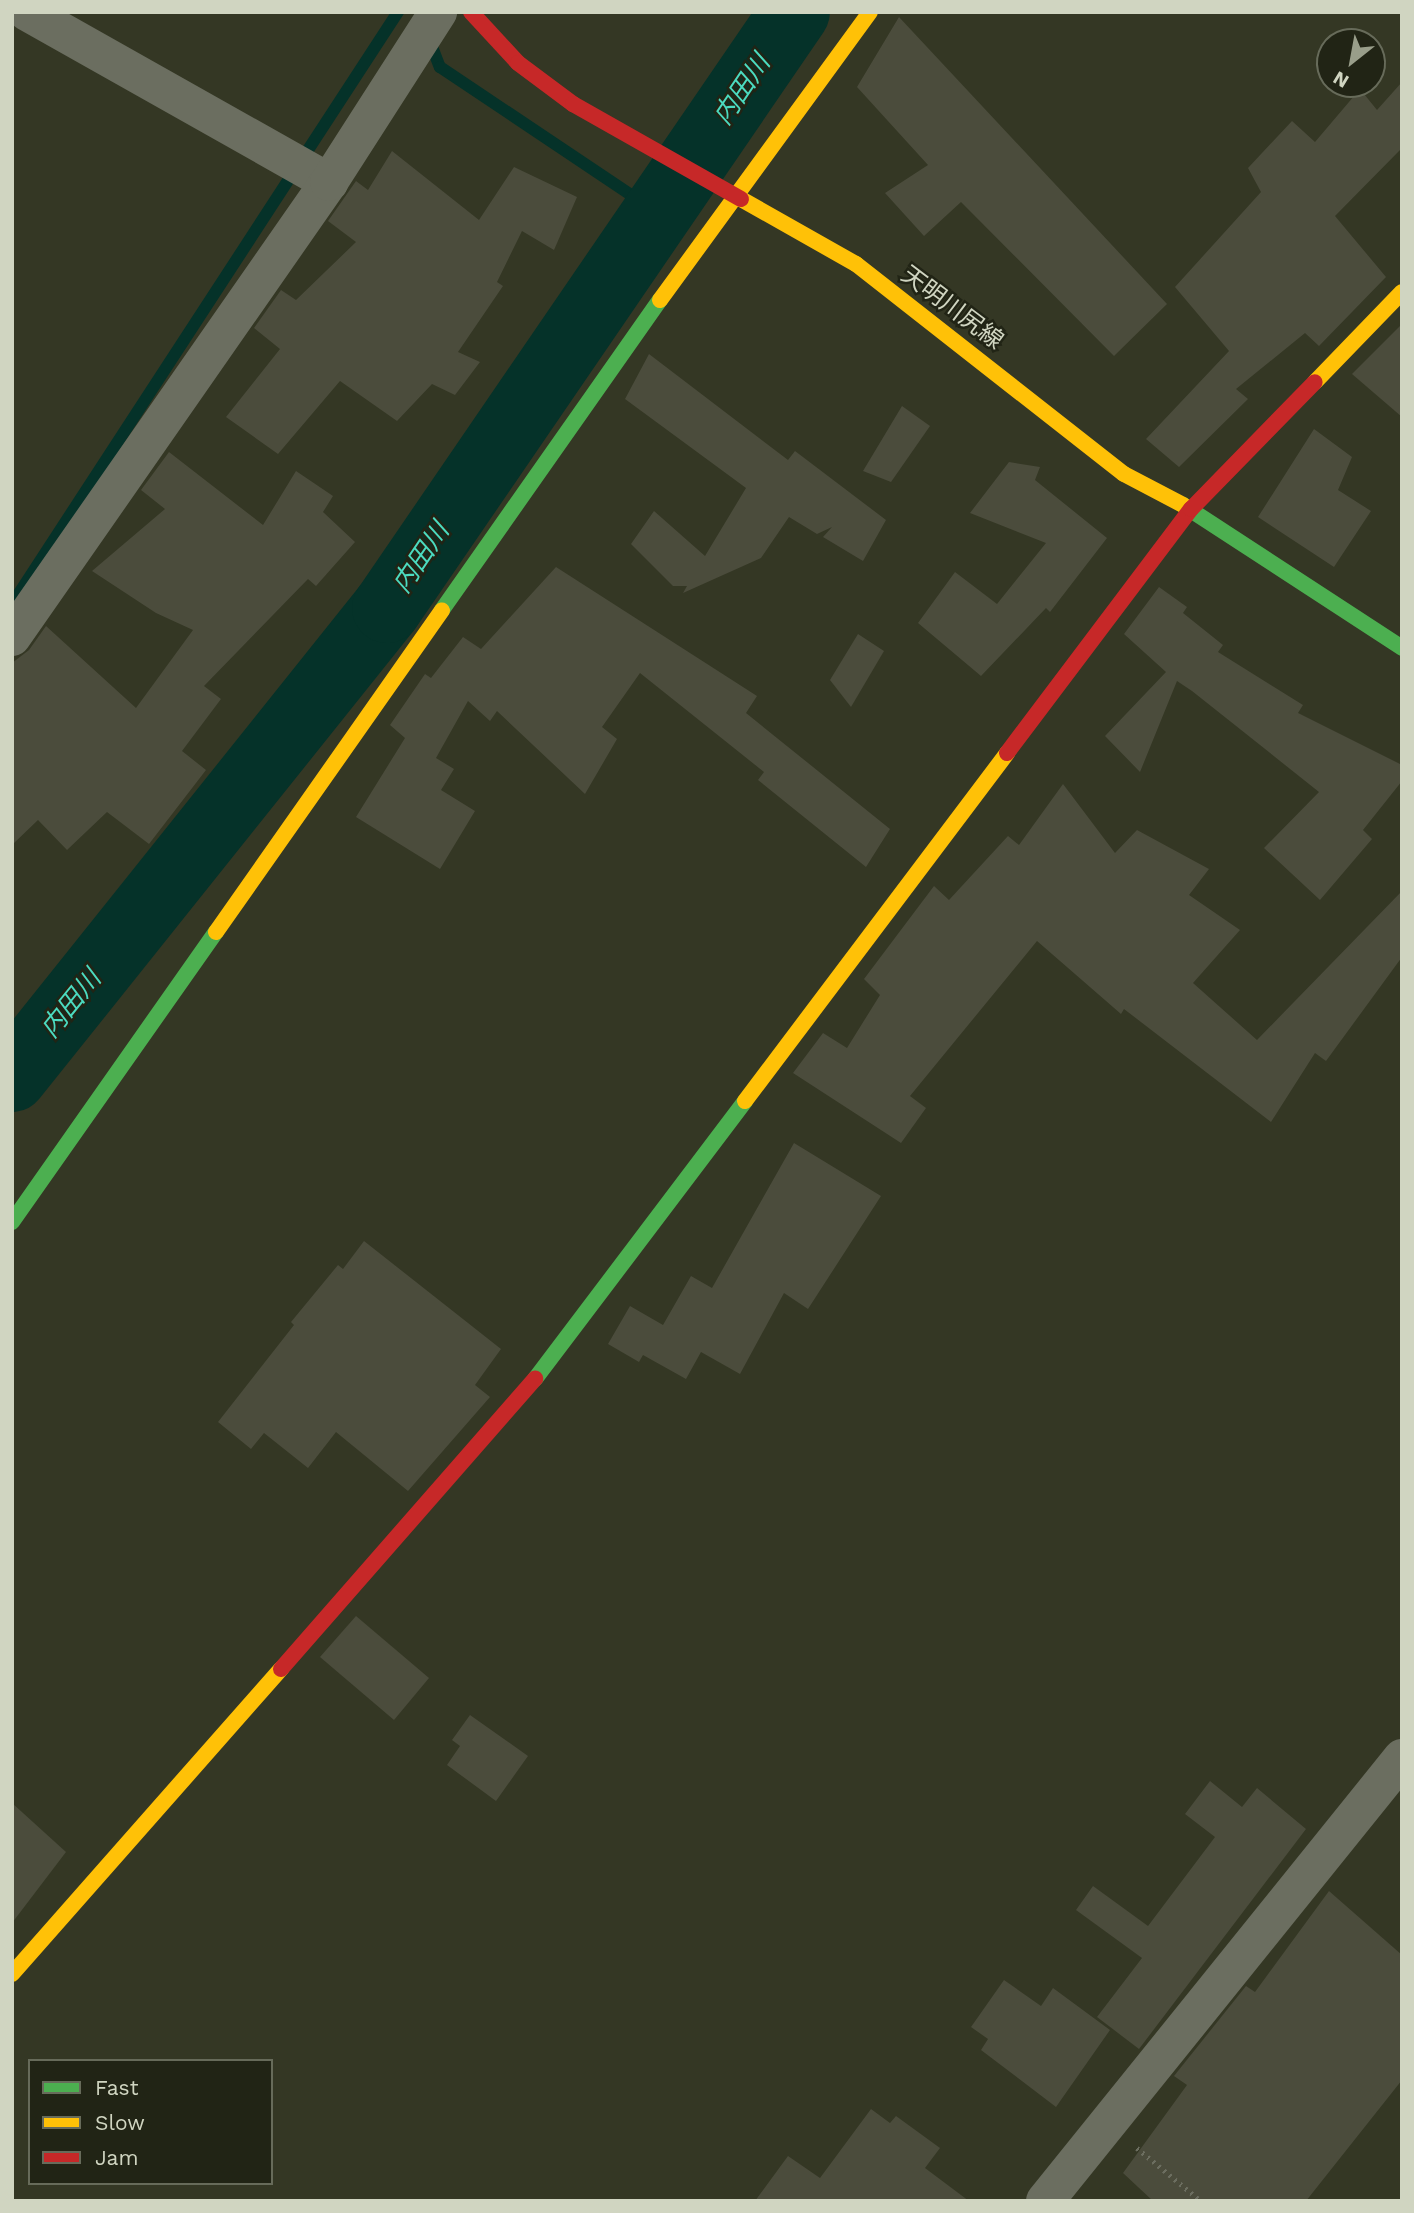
<!DOCTYPE html>
<html>
<head>
<meta charset="utf-8">
<style>
	body { margin:0 }
	#map { position:relative; width:1414px; height:2213px; overflow:hidden; background:#343724; font-family:"Work Sans","Noto Sans JP",sans-serif }
	div>[style] { position:absolute }
	.stream>* { height:12px; margin:-6px; padding:0 6px; transform-origin:6px; border-radius:6px; background:#053229 }
	.river>* { height:70px; margin:-35px; padding:0 35px; transform-origin:35px; border-radius:35px; background:#053229 }
	.building>* { inset:0; background:#4b4c3c }
	.path>* { height:4.5px; margin-top:-2.25px; transform-origin:0; background:repeating-linear-gradient(90deg,#6c6e60 0 2px,transparent 0 7px) }
	.street>* { height:38px; margin:-19px; padding:0 19px; transform-origin:19px; border-radius:19px; background:#6b6e60 }
	.fast>* { height:16px; margin:-8px; padding:0 8px; transform-origin:8px; border-radius:8px; background:#4caf50 }
	.slow>* { height:16px; margin:-8px; padding:0 8px; transform-origin:8px; border-radius:8px; background:#ffc107 }
	.jam>* { height:16px; margin:-8px; padding:0 8px; transform-origin:8px; border-radius:8px; background:#c62828 }
	span { translate:-50% -50%; white-space:nowrap; text-align:center; line-height:1.15; -webkit-text-stroke:5px #212415; paint-order:stroke }
	.street-label { font-size:24px; color:#d0d5c1 }
	.water-label { font-size:26px; color:#4bdbc0; font-style:italic }
	.frame { position:absolute; inset:0; border:14px solid #d0d5c1; pointer-events:none }
	.legend { position:absolute; left:28px; top:2059px; width:245px; height:126px; box-sizing:border-box; background:#212415; border:2px solid #676b5a; margin:0; padding:9px 12px; list-style:none; font-size:21px; color:#d0d5c1 }
	.legend li { display:flex; align-items:center; gap:14px; height:35px }
	.legend b { width:35px; border:2px solid #676b5a }
	.north { position:absolute; left:1316px; top:28px; width:70px; height:70px; box-sizing:border-box; background:#212415; border:2px solid #676b5a; border-radius:50%; rotate:211deg; font-size:19px; font-weight:700; line-height:28px; text-align:center; color:#d0d5c1 }
	.north::after { content:''; display:block; margin:auto; width:24px; height:32px; background:#999e8a; clip-path:polygon(50% 0,100% 100%,50% 72%,0 100%) }
</style>
</head>
<body>
<div id="map">
	<div class="stream">
		<div style="left:429px;top:39px;width:30px;rotate:69deg"></div>
		<div style="left:440px;top:67px;width:265px;rotate:33.8deg"></div>
		<div style="left:14px;top:601px;width:703px;rotate:-56.9deg"></div>
	</div>
	<div class="river">
		<div style="left:12px;top:1077px;width:600px;rotate:-51.36deg"></div>
		<div style="left:387px;top:608px;width:722px;rotate:-55.61deg"></div>
	</div>
	<div class="building">
		<div style="clip-path:polygon(899px 17px,1167px 304px,1114px 356px,961px 202px,924px 236px,885px 193px,928px 165px,857px 87px)"></div>
		<div style="clip-path:polygon(1402px 82px,1402px 148px,1335px 216px,1386px 277px,1319px 346px,1305px 333px,1236px 389px,1248px 399px,1179px 467px,1146px 439px,1229px 351px,1175px 287px,1261px 192px,1248px 168px,1292px 121px,1315px 142px,1360px 89px,1377px 110px)"></div>
		<div style="clip-path:polygon(392px 151px,479px 220px,514px 167px,577px 197px,554px 250px,522px 231px,497px 282px,503px 286px,458px 352px,480px 362px,455px 395px,432px 384px,397px 421px,340px 381px,278px 454px,226px 417px,280px 349px,254px 328px,281px 290px,296px 300px,356px 242px,328px 221px,356px 181px,368px 190px)"></div>
		<div style="clip-path:polygon(1402px 324px,1402px 417px,1352px 374px)"></div>
		<div style="clip-path:polygon(649px 354px,788px 460px,795px 451px,886px 520px,863px 561px,823px 537px,832px 527px,817px 534px,789px 517px,761px 558px,683px 593px,687px 586px,673px 586px,631px 544px,654px 511px,705px 556px,746px 488px,625px 399px)"></div>
		<div style="clip-path:polygon(902px 406px,930px 426px,891px 482px,863px 471px)"></div>
		<div style="clip-path:polygon(1314px 429px,1352px 457px,1338px 490px,1371px 511px,1334px 567px,1258px 517px)"></div>
		<div style="clip-path:polygon(169px 452px,263px 525px,296px 471px,333px 496px,323px 512px,355px 542px,316px 586px,308px 579px,204px 686px,221px 699px,182px 751px,206px 770px,149px 844px,107px 812px,67px 850px,38px 820px,12px 845px,12px 663px,29px 650px,46px 626px,136px 708px,193px 630px,156px 613px,92px 571px,165px 509px,141px 490px)"></div>
		<div style="clip-path:polygon(1009px 462px,1040px 467px,1035px 480px,1107px 538px,1050px 612px,1046px 608px,981px 676px,918px 623px,955px 572px,997px 604px,1046px 543px,970px 513px)"></div>
		<div style="clip-path:polygon(556px 567px,757px 696px,746px 713px,890px 829px,866px 867px,758px 780px,764px 772px,640px 673px,602px 727px,617px 739px,585px 794px,497px 711px,490px 721px,468px 701px,436px 758px,454px 769px,441px 790px,475px 811px,440px 869px,356px 817px,405px 738px,390px 725px,425px 674px,431px 678px,463px 637px,481px 649px)"></div>
		<div style="clip-path:polygon(1159px 587px,1187px 607px,1183px 613px,1223px 645px,1218px 652px,1303px 705px,1298px 713px,1402px 765px,1402px 781px,1363px 830px,1372px 839px,1320px 900px,1264px 848px,1319px 792px,1192px 691px,1177px 681px,1140px 772px,1105px 736px,1166px 672px,1124px 634px)"></div>
		<div style="clip-path:polygon(858px 634px,884px 651px,851px 707px,830px 680px)"></div>
		<div style="clip-path:polygon(1063px 784px,1115px 853px,1137px 830px,1209px 869px,1189px 895px,1240px 930px,1193px 983px,1257px 1040px,1402px 891px,1402px 957px,1326px 1061px,1315px 1053px,1271px 1122px,1124px 1009px,1121px 1014px,1037px 941px,910px 1096px,926px 1108px,901px 1143px,793px 1073px,823px 1033px,847px 1048px,880px 995px,864px 979px,934px 886px,949px 900px,1008px 836px,1019px 845px)"></div>
		<div style="clip-path:polygon(794px 1143px,881px 1196px,808px 1309px,784px 1293px,740px 1374px,701px 1352px,686px 1379px,643px 1355px,639px 1362px,608px 1344px,630px 1306px,663px 1325px,691px 1276px,712px 1288px)"></div>
		<div style="clip-path:polygon(364px 1241px,501px 1349px,475px 1385px,490px 1397px,408px 1491px,336px 1432px,308px 1468px,264px 1433px,251px 1449px,218px 1422px,294px 1325px,291px 1322px,338px 1265px,343px 1269px)"></div>
		<div style="clip-path:polygon(356px 1616px,429px 1678px,394px 1720px,320px 1657px)"></div>
		<div style="clip-path:polygon(470px 1715px,528px 1756px,496px 1801px,447px 1765px,460px 1746px,452px 1740px)"></div>
		<div style="clip-path:polygon(1210px 1781px,1242px 1807px,1257px 1788px,1306px 1829px,1139px 2049px,1097px 2017px,1142px 1958px,1076px 1910px,1093px 1886px,1148px 1926px,1215px 1837px,1185px 1814px)"></div>
		<div style="clip-path:polygon(12px 1803px,66px 1852px,12px 1923px)"></div>
		<div style="clip-path:polygon(1329px 1891px,1402px 1955px,1402px 2080px,1306px 2201px,1153px 2201px,1123px 2173px,1187px 2085px,1174px 2076px,1246px 1986px,1255px 1992px)"></div>
		<div style="clip-path:polygon(1004px 1980px,1041px 2006px,1053px 1988px,1110px 2030px,1056px 2107px,981px 2050px,988px 2039px,971px 2027px)"></div>
		<div style="clip-path:polygon(871px 2109px,890px 2123px,896px 2116px,940px 2148px,925px 2168px,969px 2201px,755px 2201px,788px 2156px,820px 2178px)"></div>
	</div>
	<div class="path">
		<div style="left:1137px;top:2148px;width:83px;rotate:39.6deg"></div>
	</div>
	<div class="street">
		<div style="left:27px;top:12px;width:347px;rotate:29.4deg"></div>
		<div style="left:12px;top:637px;width:555px;rotate:-55.13deg"></div>
		<div style="left:329px;top:182px;width:202px;rotate:-57.3deg"></div>
		<div style="left:1045px;top:2201px;width:569px;rotate:-51.14deg"></div>
	</div>
	<div class="fast">
		<div style="left:1183px;top:505px;width:262px;rotate:33.1deg"></div>
		<div style="left:442px;top:610px;width:379px;rotate:-54.9deg"></div>
		<div style="left:12px;top:1222px;width:355px;rotate:-54.9deg"></div>
		<div style="left:535px;top:1379px;width:348px;rotate:-52.9deg"></div>
	</div>
	<div class="slow">
		<div style="left:741px;top:199px;width:132px;rotate:29.5deg"></div>
		<div style="left:856px;top:264px;width:340px;rotate:38.1deg"></div>
		<div style="left:1124px;top:474px;width:67px;rotate:27.7deg"></div>
		<div style="left:660px;top:300px;width:356px;rotate:-53.9deg"></div>
		<div style="left:1315px;top:382px;width:125px;rotate:-46deg"></div>
		<div style="left:216px;top:932px;width:393px;rotate:-54.9deg"></div>
		<div style="left:745px;top:1101px;width:436px;rotate:-53deg"></div>
		<div style="left:12px;top:1974px;width:407px;rotate:-48.6deg"></div>
	</div>
	<div class="jam">
		<div style="left:471px;top:12px;width:69px;rotate:47.3deg"></div>
		<div style="left:518px;top:63px;width:69px;rotate:36.7deg"></div>
		<div style="left:573px;top:104px;width:193px;rotate:29.5deg"></div>
		<div style="left:1007px;top:753px;width:306px;rotate:-53deg"></div>
		<div style="left:1191px;top:509px;width:177px;rotate:-45.7deg"></div>
		<div style="left:281px;top:1669px;width:386px;rotate:-48.8deg"></div>
	</div>
	<div class="street-label">
		<span style="left:952px;top:308px;rotate:37deg">天明川尻線</span>
	</div>
	<div class="water-label">
		<span style="left:742px;top:90px;rotate:-56deg">内田川</span>
		<span style="left:421px;top:558px;rotate:-56deg">内田川</span>
		<span style="left:71px;top:1004px;rotate:-51deg">内田川</span>
	</div>
	<div class="frame"></div>
	<ul class="legend">
	<li><b style="height:9px;background:#4caf50"></b>Fast</li>
	<li><b style="height:9px;background:#ffc107"></b>Slow</li>
	<li><b style="height:9px;background:#c62828"></b>Jam</li>
	</ul>
	<div class="north">N</div>
</div>
</body>
</html>
